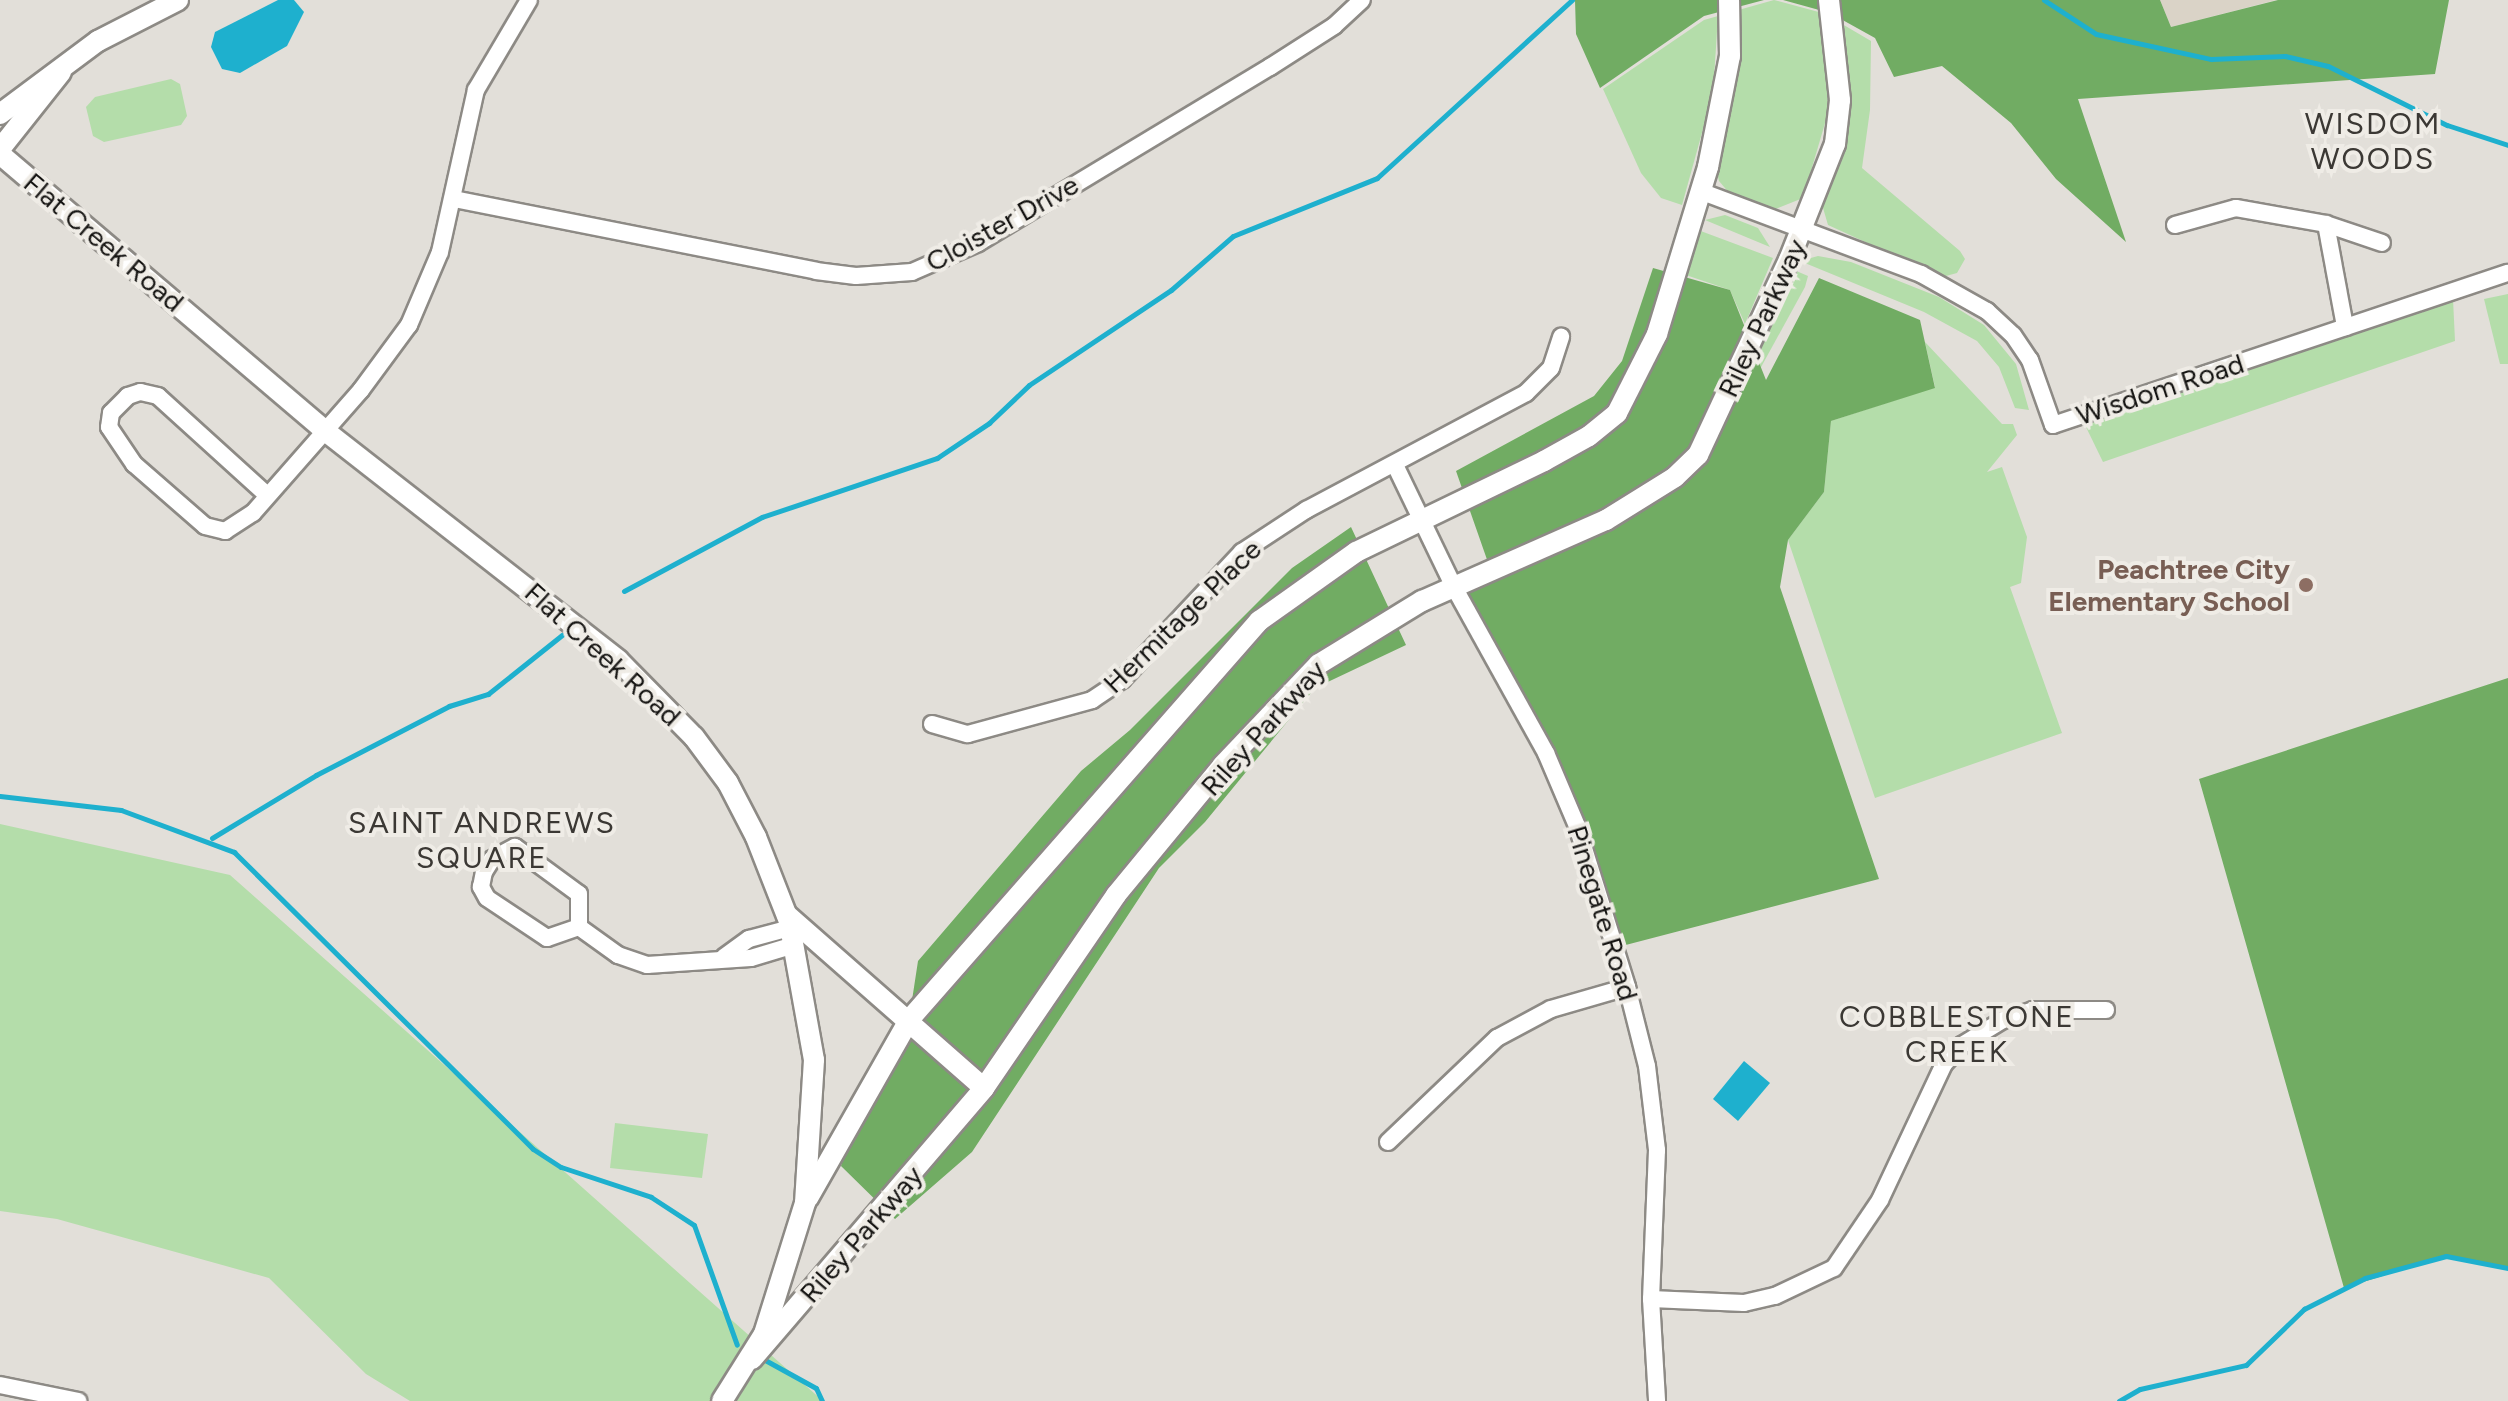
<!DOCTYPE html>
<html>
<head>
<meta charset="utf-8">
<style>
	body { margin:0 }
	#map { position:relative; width:2508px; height:1401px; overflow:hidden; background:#e2dfd9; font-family:Figtree,sans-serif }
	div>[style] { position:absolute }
	.built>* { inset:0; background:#dad3c7 }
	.green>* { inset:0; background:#b4ddaa }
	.forest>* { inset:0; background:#71ac63 }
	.water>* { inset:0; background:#1eb0ce }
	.stream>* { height:5px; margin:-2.5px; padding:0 2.5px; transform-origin:2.5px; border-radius:2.5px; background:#1eb0ce }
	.roads { filter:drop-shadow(2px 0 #8d8a85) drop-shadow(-2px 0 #8d8a85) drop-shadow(0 2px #8d8a85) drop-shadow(0 -2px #8d8a85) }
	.minor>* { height:16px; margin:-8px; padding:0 8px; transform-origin:8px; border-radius:8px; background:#fff }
	.tertiary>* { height:20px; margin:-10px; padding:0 10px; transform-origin:10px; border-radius:10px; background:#fff }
	.dots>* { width:22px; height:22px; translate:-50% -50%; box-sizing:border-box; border:4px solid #efece6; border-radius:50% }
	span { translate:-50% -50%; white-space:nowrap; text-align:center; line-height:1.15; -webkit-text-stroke:8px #efece6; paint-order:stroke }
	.street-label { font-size:28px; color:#151412 }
	.education-label { font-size:28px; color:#785e54; font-weight:700 }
	.right { translate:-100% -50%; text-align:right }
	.neighbourhood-label { font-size:30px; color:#3b3834; letter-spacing:2px }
</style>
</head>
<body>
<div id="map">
	<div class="built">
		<div style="clip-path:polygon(2160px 0,2276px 0,2171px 27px)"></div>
	</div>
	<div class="green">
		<div style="clip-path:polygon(1774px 0,1826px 14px,1828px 113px,1803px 198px,1773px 210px,1730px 194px,1719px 181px,1714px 160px,1735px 11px)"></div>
		<div style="clip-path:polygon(1718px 16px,1713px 93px,1682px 205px,1661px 198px,1641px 173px,1603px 89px,1704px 20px)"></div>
		<div style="clip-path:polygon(1837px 21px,1871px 41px,1870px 110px,1862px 168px,1960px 251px,1965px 259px,1957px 273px,1942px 277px,1828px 225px,1821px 201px,1845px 127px)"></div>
		<div style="clip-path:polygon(171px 79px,180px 84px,187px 116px,181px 125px,104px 142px,93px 136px,86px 107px,95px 97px)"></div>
		<div style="clip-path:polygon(1725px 215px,1758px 228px,1770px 247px,1705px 220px)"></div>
		<div style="clip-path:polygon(1698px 230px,1773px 258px,1745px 324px,1730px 290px,1680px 273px)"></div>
		<div style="clip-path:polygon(1818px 256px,1851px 262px,1939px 297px,1984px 325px,2016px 364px,2029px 410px,2015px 408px,1999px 367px,1977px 341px,1924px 312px,1800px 261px)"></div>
		<div style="clip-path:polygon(1794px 270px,1808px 276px,1805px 287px,1749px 389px,1758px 336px)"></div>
		<div style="clip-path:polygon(2508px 294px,2508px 364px,2500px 364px,2484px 299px)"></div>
		<div style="clip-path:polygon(2453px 299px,2455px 341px,2103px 462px,2085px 425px)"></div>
		<div style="clip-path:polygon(1925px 342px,2002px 424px,2013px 424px,2017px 435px,1987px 472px,2002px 467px,2027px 537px,2021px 583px,2010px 587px,2062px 733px,1875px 798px,1788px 540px,1824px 492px,1831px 421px,1935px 387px)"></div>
		<div style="clip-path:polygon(0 824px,230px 875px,823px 1401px,410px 1401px,366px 1374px,269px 1278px,57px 1219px,0 1211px)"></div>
		<div style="clip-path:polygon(615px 1123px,708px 1134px,702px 1178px,610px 1168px)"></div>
	</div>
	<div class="forest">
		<div style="clip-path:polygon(1575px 0,1764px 0,1704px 16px,1600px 88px,1576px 34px)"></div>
		<div style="clip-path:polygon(1783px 0,2160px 0,2171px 27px,2278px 0,2449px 0,2435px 74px,2078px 99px,2126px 242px,2056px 179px,2011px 123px,1942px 66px,1894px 77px,1875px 38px,1830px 13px)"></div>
		<div style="clip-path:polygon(1653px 268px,1730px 290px,1766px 380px,1819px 278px,1920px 320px,1935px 388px,1831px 421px,1824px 492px,1788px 540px,1780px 587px,1879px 879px,1618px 947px,1556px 777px,1454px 587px,1491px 571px,1456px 471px,1594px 396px,1622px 361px)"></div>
		<div style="clip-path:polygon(1351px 527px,1406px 645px,1315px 688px,1205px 822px,1159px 868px,972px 1152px,895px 1219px,841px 1166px,853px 1120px,909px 1020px,918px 961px,1081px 771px,1130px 730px,1292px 568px)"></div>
		<div style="clip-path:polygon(2508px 678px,2508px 1268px,2446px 1256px,2344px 1288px,2199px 779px)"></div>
	</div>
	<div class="water">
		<div style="clip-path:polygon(278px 0,294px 0,304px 12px,287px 46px,240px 73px,222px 69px,211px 47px,215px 32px)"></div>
		<div style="clip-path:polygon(1744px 1061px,1770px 1083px,1738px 1121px,1713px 1099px)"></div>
	</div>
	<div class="stream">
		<div style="left:2044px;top:0;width:62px;rotate:33.2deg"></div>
		<div style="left:2096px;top:34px;width:118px;rotate:12.3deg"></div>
		<div style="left:2211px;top:59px;width:74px;rotate:-2.3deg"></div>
		<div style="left:2285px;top:56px;width:44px;rotate:13.1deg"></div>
		<div style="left:2328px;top:66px;width:133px;rotate:26.4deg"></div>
		<div style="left:2447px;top:125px;width:64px;rotate:18.2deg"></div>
		<div style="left:624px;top:591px;width:157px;rotate:-28.2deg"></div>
		<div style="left:762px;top:517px;width:185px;rotate:-18.6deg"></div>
		<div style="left:937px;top:458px;width:63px;rotate:-33.9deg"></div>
		<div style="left:989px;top:423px;width:55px;rotate:-43.5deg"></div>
		<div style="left:1029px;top:385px;width:171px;rotate:-33.8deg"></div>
		<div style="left:1171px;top:290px;width:82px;rotate:-41.1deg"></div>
		<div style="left:1233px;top:236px;width:155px;rotate:-21.9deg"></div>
		<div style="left:1377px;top:178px;width:264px;rotate:-42.4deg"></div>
		<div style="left:0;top:796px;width:122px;rotate:6.6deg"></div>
		<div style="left:121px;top:810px;width:121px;rotate:20.4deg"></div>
		<div style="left:234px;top:852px;width:421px;rotate:44.8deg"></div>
		<div style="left:533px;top:1149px;width:33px;rotate:33deg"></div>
		<div style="left:561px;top:1167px;width:95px;rotate:18.4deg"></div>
		<div style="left:651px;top:1197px;width:51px;rotate:33.1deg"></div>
		<div style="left:694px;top:1225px;width:127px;rotate:70.3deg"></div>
		<div style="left:212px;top:838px;width:122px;rotate:-31.2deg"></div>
		<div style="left:316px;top:775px;width:150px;rotate:-27.4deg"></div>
		<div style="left:449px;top:706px;width:41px;rotate:-17.1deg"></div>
		<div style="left:488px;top:694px;width:95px;rotate:-38.6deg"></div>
		<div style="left:765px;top:1360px;width:58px;rotate:28.8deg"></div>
		<div style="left:816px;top:1388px;width:14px;rotate:65deg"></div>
		<div style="left:2119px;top:1401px;width:24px;rotate:-30deg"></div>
		<div style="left:2140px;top:1389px;width:109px;rotate:-12.8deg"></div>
		<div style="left:2246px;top:1365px;width:81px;rotate:-44deg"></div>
		<div style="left:2304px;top:1309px;width:68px;rotate:-26.9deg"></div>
		<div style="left:2365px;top:1278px;width:84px;rotate:-15.2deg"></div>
		<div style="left:2446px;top:1256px;width:63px;rotate:11deg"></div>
	</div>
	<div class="roads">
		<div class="minor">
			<div style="left:1700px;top:191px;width:236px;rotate:20.6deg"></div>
			<div style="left:1921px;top:274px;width:76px;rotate:29.3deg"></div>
			<div style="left:1987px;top:311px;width:35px;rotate:43deg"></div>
			<div style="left:2013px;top:335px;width:30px;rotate:56deg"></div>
			<div style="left:2030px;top:360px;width:69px;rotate:70.5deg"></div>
			<div style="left:2053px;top:425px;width:480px;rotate:-18.5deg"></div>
			<div style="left:454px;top:199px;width:369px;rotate:11.2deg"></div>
			<div style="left:816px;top:271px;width:40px;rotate:7.1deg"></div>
			<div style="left:856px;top:276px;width:56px;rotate:-4.1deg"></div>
			<div style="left:912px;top:272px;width:72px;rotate:-23.7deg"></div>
			<div style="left:978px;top:243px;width:341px;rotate:-31.1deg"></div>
			<div style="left:1270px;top:67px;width:76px;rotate:-32.6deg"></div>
			<div style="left:1334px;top:26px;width:38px;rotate:-43deg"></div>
			<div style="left:2326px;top:224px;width:105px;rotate:79.5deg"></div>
			<div style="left:2175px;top:225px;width:63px;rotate:-15.6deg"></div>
			<div style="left:2236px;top:208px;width:91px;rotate:10.1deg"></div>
			<div style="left:2326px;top:224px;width:59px;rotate:18.7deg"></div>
			<div style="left:1395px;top:465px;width:136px;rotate:64.2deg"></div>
			<div style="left:1454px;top:587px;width:190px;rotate:61deg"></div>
			<div style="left:1546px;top:753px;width:79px;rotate:67deg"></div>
			<div style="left:1577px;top:826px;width:169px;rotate:72.7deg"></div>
			<div style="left:1627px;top:987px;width:81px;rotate:75.8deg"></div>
			<div style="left:1647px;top:1066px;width:85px;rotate:83.2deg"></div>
			<div style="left:1657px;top:1150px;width:149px;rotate:92.3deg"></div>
			<div style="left:1651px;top:1299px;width:102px;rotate:86.6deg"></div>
			<div style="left:267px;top:495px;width:147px;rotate:-137.8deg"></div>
			<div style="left:158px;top:396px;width:18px;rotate:-167deg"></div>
			<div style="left:140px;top:392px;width:13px;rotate:162deg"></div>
			<div style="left:128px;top:396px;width:24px;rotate:135deg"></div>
			<div style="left:111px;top:413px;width:14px;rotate:98deg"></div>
			<div style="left:109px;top:427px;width:45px;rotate:56deg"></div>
			<div style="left:134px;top:464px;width:94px;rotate:41.1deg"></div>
			<div style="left:205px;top:526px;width:21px;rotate:14deg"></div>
			<div style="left:225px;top:531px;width:33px;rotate:-33deg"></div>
			<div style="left:253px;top:513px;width:164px;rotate:-48.7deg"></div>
			<div style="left:361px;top:390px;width:81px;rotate:-53.6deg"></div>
			<div style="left:409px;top:325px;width:79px;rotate:-67deg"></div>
			<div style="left:440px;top:252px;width:166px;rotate:-77.5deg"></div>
			<div style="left:476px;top:90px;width:104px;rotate:-59.5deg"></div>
			<div style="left:932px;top:724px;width:37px;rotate:16deg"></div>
			<div style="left:968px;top:734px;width:129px;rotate:-15.3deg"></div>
			<div style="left:1092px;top:700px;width:37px;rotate:-34deg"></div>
			<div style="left:1123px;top:679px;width:174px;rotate:-46.9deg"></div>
			<div style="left:1242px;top:552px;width:77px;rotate:-33.3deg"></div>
			<div style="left:1306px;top:510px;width:249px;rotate:-28deg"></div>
			<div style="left:1526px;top:393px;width:35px;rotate:-45deg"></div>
			<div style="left:1551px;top:368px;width:33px;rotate:-72deg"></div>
			<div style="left:515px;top:847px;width:79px;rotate:36.3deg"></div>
			<div style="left:579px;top:894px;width:33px;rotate:90deg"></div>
			<div style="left:579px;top:927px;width:34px;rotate:161deg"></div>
			<div style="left:547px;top:938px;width:72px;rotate:-146.3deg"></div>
			<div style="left:487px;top:898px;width:13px;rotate:-119deg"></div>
			<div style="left:481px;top:887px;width:15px;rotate:-79deg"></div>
			<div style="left:484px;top:872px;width:15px;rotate:-58deg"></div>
			<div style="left:492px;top:859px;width:26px;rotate:-28deg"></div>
			<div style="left:579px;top:927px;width:48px;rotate:35.7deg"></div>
			<div style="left:618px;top:955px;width:31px;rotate:19deg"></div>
			<div style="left:647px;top:965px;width:104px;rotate:-3.9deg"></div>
			<div style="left:751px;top:958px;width:45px;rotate:-16.8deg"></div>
			<div style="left:724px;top:957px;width:31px;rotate:-36deg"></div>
			<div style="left:749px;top:939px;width:42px;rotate:-15deg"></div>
			<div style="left:1388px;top:1142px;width:151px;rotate:-43.7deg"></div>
			<div style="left:1497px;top:1038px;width:61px;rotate:-28.2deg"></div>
			<div style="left:1551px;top:1009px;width:79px;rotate:-16.1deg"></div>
			<div style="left:1651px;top:1299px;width:93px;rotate:2.5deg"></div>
			<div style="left:1744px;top:1303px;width:32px;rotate:-13deg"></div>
			<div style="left:1775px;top:1296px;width:65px;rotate:-25.4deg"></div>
			<div style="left:1834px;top:1268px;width:82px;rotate:-55.9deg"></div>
			<div style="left:1880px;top:1200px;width:150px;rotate:-64.8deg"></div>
			<div style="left:1944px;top:1064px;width:26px;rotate:-47deg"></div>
			<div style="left:1962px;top:1045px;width:48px;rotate:-31.4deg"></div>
			<div style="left:2003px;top:1020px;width:32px;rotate:-18deg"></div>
			<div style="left:2033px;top:1010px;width:73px"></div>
			<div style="left:0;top:1385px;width:80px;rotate:11.6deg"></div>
		</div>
		<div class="tertiary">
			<div style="left:0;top:114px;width:122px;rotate:-36.7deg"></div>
			<div style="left:98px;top:41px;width:90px;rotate:-27.1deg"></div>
			<div style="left:0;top:149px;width:98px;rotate:-51.6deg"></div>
			<div style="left:0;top:154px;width:426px;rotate:40.4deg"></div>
			<div style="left:324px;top:430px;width:373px;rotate:38deg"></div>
			<div style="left:618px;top:660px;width:108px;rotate:45.4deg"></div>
			<div style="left:694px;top:737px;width:57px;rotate:53.5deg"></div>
			<div style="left:728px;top:783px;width:61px;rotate:62.6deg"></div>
			<div style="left:756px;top:837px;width:90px;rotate:68.6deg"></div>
			<div style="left:789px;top:921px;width:141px;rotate:79.8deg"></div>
			<div style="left:814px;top:1060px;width:143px;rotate:93.6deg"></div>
			<div style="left:805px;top:1203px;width:137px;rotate:107.4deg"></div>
			<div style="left:764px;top:1334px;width:79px;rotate:122.1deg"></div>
			<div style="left:787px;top:915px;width:262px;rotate:41.3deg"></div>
			<div style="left:808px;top:1198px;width:205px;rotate:-60.4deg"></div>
			<div style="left:909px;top:1020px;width:531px;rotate:-48.74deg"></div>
			<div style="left:1259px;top:621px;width:119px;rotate:-35.4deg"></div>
			<div style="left:1356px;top:552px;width:209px;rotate:-25.8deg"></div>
			<div style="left:1544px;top:461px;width:51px;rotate:-29.1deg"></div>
			<div style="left:1589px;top:436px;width:36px;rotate:-39deg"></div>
			<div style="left:1617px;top:413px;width:89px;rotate:-63.1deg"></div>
			<div style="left:1657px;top:334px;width:175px;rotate:-73deg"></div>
			<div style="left:1708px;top:167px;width:113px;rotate:-78.8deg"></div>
			<div style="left:1730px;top:56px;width:56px;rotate:-91deg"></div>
			<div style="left:752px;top:1359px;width:357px;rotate:-49.4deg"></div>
			<div style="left:984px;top:1088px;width:234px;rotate:-55.6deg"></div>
			<div style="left:1116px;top:895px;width:168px;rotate:-50.5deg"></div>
			<div style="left:1223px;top:765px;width:139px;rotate:-46.5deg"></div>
			<div style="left:1319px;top:664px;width:121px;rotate:-31.5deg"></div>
			<div style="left:1422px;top:601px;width:201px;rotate:-23.8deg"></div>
			<div style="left:1606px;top:520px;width:81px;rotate:-31.9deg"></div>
			<div style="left:1675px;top:477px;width:32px;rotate:-44deg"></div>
			<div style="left:1698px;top:455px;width:215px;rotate:-65deg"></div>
			<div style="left:1789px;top:260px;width:125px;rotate:-68.4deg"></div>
			<div style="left:1835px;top:144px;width:44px;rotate:-83.5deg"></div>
			<div style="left:1840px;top:100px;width:101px;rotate:-96.3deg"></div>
		</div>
	</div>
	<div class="dots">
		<div style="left:2306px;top:585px;background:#8d6e63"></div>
	</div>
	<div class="street-label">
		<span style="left:1002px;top:223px;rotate:-29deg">Cloister Drive</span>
		<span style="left:104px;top:242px;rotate:40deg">Flat Creek Road</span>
		<span style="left:1762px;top:318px;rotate:-65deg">Riley Parkway</span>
		<span style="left:2160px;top:389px;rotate:-18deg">Wisdom Road</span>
		<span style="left:1182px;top:616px;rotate:-44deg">Hermitage Place</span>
		<span style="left:603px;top:654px;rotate:42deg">Flat Creek Road</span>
		<span style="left:1263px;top:728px;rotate:-48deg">Riley Parkway</span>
		<span style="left:1603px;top:913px;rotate:73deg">Pinegate Road</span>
		<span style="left:861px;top:1234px;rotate:-49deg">Riley Parkway</span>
	</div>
	<div class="education-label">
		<span class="right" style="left:2290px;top:585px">Peachtree City<br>Elementary School</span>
	</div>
	<div class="neighbourhood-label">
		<span style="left:2373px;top:141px">WISDOM<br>WOODS</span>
		<span style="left:482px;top:840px">SAINT ANDREWS<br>SQUARE</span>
		<span style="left:1957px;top:1034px">COBBLESTONE<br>CREEK</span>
	</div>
</div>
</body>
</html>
